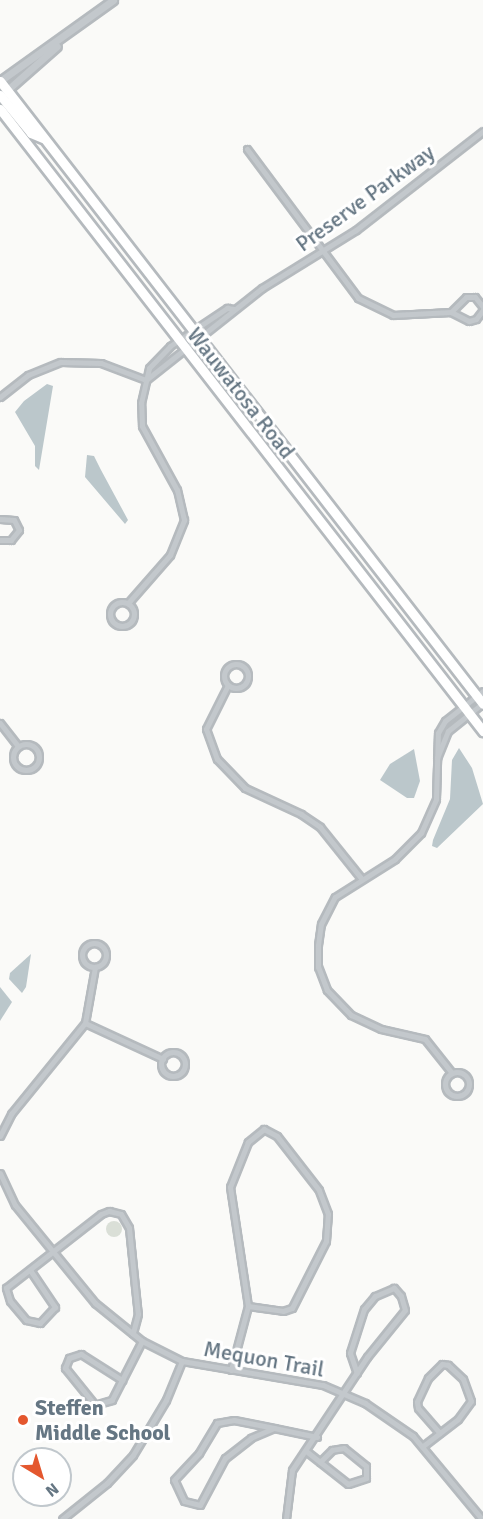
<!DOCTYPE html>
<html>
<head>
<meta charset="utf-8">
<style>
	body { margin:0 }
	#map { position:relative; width:483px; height:1519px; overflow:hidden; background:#fafaf8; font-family:Signika,sans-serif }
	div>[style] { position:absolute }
	.green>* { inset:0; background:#dadfd7 }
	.round { border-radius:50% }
	.water>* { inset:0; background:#bbc7cb }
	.roads { filter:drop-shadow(2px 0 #b5babe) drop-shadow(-2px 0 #b5babe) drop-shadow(0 2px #b5babe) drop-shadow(0 -2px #b5babe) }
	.minor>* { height:5px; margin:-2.5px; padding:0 2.5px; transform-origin:2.5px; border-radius:2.5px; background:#c3c8cc }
	.minor>.ring { margin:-2.5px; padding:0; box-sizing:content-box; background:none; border:5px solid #c3c8cc; border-radius:50% }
	.tertiary>* { height:7px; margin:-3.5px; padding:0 3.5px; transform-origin:3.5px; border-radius:3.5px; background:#c3c8cc }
	.primary>* { height:9px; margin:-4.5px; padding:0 4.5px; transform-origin:4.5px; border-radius:4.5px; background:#fff }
	.dots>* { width:16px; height:16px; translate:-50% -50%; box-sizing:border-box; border:3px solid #fff; border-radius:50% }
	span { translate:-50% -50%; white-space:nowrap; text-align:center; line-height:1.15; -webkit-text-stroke:6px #fff; paint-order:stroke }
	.street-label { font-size:22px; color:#657683 }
	.poi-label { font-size:22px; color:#657683; font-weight:700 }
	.left { translate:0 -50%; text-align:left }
	.north { position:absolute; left:12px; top:1447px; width:60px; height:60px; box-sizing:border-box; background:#fff; border:2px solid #c1c8cd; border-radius:50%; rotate:142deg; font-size:16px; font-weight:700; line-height:24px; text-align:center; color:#657683 }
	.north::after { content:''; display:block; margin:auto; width:21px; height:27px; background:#e4572e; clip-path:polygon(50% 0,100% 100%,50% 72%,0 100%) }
</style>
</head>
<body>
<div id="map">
	<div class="green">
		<div class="round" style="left:106px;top:1221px;width:16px;height:16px"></div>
	</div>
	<div class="water">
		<div style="clip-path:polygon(47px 384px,53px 386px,39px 470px,35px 466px,35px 446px,15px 412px,24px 401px)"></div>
		<div style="clip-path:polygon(87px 455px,94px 456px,101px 470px,128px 520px,125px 524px,85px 477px)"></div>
		<div style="clip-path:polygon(459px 748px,472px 768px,483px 804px,437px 848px,432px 846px,433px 840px,450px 799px,452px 760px)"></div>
		<div style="clip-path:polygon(414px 749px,420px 781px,414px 798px,407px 798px,380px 780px,390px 764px)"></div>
		<div style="clip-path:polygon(31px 954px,26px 987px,22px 993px,9px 979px,10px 973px)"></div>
		<div style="clip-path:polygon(0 987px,12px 1002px,0 1021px)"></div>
	</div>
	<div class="roads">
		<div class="minor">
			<div style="left:247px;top:149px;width:186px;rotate:53.3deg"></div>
			<div style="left:358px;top:298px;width:39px;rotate:26deg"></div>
			<div style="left:393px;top:315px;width:58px;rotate:-3deg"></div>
			<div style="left:451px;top:312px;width:20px;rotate:27deg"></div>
			<div style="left:469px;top:321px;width:7px;rotate:-16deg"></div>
			<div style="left:476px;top:319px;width:11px;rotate:-52deg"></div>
			<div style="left:451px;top:312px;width:21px;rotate:-45deg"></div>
			<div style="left:466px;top:297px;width:9px"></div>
			<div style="left:475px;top:297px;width:13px;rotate:51deg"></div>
			<div style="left:146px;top:380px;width:148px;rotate:-38.4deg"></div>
			<div style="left:262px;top:288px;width:110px;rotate:-31.7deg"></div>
			<div style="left:356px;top:230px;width:161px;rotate:-37.9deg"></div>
			<div style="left:0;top:397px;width:36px;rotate:-38deg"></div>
			<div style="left:28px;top:375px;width:35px;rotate:-22deg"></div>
			<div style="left:61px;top:362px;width:40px;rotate:1.4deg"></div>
			<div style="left:101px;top:363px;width:48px;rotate:20.7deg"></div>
			<div style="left:0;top:519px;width:14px;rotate:4deg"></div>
			<div style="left:14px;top:520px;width:11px;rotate:63deg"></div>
			<div style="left:19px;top:530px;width:13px;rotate:129deg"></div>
			<div style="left:11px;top:540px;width:11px;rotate:180deg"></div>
			<div class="ring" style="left:110px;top:602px;width:19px;height:19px"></div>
			<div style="left:128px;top:603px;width:64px;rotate:-48.8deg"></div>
			<div style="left:170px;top:555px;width:38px;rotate:-68deg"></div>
			<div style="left:184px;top:520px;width:31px;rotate:-103deg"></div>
			<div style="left:177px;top:490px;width:73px;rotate:-118.7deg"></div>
			<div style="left:142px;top:426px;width:23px;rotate:-92deg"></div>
			<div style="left:141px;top:403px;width:36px;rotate:-77deg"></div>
			<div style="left:149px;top:368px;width:30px;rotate:-46deg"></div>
			<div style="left:170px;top:346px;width:69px;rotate:-33.7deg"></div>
			<div style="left:227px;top:308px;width:7px;rotate:8deg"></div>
			<div class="ring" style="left:224px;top:664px;width:19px;height:19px"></div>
			<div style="left:228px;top:685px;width:49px;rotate:116.6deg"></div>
			<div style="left:206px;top:729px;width:32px;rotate:70deg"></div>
			<div style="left:217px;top:759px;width:40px;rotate:46deg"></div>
			<div style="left:245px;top:788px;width:62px;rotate:24.9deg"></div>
			<div style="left:301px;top:814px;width:23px;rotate:34deg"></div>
			<div style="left:320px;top:827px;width:65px;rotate:51.2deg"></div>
			<div style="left:0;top:723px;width:29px;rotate:52deg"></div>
			<div class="ring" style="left:13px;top:744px;width:21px;height:21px"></div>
			<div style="left:437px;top:758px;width:29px;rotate:-68deg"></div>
			<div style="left:448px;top:731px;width:45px;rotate:-38.7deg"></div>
			<div class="ring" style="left:82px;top:943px;width:19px;height:19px"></div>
			<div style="left:85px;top:1023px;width:86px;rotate:24.8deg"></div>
			<div class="ring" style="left:161px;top:1052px;width:19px;height:19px"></div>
			<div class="ring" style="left:445px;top:1072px;width:19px;height:19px"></div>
			<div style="left:452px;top:1073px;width:43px;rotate:-128.5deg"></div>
			<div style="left:425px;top:1039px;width:45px;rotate:-167.2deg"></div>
			<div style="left:381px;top:1029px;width:33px;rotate:-155deg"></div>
			<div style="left:351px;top:1015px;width:35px;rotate:-134deg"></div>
			<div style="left:327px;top:990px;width:25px;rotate:-111deg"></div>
			<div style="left:318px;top:967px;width:22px;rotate:-90deg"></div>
			<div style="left:318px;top:945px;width:21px;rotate:-82deg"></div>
			<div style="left:321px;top:924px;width:30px;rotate:-63deg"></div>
			<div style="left:335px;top:897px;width:71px;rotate:-32.3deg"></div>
			<div style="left:395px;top:859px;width:37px;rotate:-45deg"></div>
			<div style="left:421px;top:833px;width:37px;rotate:-66deg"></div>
			<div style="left:436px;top:799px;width:66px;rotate:-88.3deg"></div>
			<div style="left:438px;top:733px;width:14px;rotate:-60deg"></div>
			<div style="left:445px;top:721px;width:48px;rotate:-38.3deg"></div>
			<div style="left:0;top:1136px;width:25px;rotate:-63deg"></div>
			<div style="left:11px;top:1114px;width:117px;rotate:-50.9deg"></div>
			<div style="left:85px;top:1023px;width:57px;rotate:-79.9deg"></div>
			<div style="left:0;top:1173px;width:35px;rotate:65deg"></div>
			<div style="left:15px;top:1205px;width:127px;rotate:50.8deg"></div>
			<div style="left:95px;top:1303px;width:60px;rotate:39deg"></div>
			<div style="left:142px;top:1341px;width:45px;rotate:26.6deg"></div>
			<div style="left:182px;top:1361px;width:143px;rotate:9.7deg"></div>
			<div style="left:323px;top:1385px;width:46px;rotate:23.2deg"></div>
			<div style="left:365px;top:1403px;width:58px;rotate:34.5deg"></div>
			<div style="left:413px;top:1436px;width:108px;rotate:50.3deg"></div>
			<div style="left:30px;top:1270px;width:45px;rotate:56deg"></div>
			<div style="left:55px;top:1307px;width:22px;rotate:133deg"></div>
			<div style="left:40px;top:1323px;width:14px;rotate:-168deg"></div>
			<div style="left:26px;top:1320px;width:25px;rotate:-130deg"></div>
			<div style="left:10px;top:1301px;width:14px;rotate:-107deg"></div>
			<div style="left:6px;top:1288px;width:120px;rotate:-37.9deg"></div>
			<div style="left:101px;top:1214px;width:9px;rotate:-21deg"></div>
			<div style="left:109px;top:1211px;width:12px;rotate:14deg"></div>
			<div style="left:121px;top:1214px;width:16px;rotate:60deg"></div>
			<div style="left:129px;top:1228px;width:59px;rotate:84.2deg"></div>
			<div style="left:135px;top:1287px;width:27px;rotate:84deg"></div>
			<div style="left:138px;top:1314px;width:20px;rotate:105deg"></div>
			<div style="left:231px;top:1370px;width:66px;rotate:-75.1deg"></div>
			<div style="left:248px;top:1306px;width:35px;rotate:8deg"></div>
			<div style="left:283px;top:1311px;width:9px;rotate:-18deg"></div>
			<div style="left:292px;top:1308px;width:75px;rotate:-63.1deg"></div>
			<div style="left:326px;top:1241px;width:27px;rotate:-86deg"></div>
			<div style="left:328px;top:1214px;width:26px;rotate:-111deg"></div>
			<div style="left:319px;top:1190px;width:68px;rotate:-127.9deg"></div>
			<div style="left:277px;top:1136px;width:15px;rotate:-152deg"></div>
			<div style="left:264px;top:1129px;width:21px;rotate:141deg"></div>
			<div style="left:248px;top:1142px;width:48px;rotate:111.8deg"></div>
			<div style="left:230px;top:1187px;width:120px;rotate:81.4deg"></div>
			<div style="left:122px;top:1380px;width:22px;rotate:117deg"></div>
			<div style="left:112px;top:1400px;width:18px;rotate:164deg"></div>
			<div style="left:95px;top:1405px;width:48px;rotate:-129deg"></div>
			<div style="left:65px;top:1368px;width:11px;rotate:-68deg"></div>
			<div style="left:69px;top:1358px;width:13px;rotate:-18deg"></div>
			<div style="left:81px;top:1354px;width:49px;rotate:32.4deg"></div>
			<div style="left:122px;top:1380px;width:44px;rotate:-62.9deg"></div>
			<div style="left:274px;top:1428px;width:25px;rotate:157deg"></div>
			<div style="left:251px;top:1438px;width:33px;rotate:142deg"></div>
			<div style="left:225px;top:1458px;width:53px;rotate:118deg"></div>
			<div style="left:200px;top:1505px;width:16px;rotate:-166deg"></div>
			<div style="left:184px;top:1501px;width:23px;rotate:-115deg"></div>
			<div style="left:174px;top:1480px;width:37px;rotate:-47deg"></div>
			<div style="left:199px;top:1453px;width:35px;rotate:-59deg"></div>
			<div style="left:217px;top:1423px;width:17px;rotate:-10deg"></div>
			<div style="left:234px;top:1420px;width:41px;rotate:11.3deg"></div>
			<div style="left:274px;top:1428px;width:44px;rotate:11.8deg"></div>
			<div style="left:423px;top:1446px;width:44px;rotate:-37.6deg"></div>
			<div style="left:458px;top:1419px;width:22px;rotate:-54deg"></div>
			<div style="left:471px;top:1401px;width:23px;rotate:-110deg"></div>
			<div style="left:463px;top:1379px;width:21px;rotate:-137deg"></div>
			<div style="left:448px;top:1365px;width:6px;rotate:-171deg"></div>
			<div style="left:442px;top:1364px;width:20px;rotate:135deg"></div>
			<div style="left:428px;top:1378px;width:26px;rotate:115deg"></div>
			<div style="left:417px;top:1402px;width:6px;rotate:81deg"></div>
			<div style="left:418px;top:1408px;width:33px;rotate:49deg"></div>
			<div style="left:306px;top:1451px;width:53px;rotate:38.2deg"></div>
			<div style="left:348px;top:1484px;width:19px;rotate:-18deg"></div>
			<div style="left:366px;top:1478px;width:12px;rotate:-90deg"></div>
			<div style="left:366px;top:1466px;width:28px;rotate:-141deg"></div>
			<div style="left:344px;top:1448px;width:12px;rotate:171deg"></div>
			<div style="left:332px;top:1450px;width:17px;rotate:135deg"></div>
			<div style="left:62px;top:1519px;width:58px;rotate:-38.7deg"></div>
			<div style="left:107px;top:1483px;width:38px;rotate:-47deg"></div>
			<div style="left:133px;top:1455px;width:64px;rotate:-59deg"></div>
			<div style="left:166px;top:1400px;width:42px;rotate:-67.7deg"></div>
			<div style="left:286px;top:1519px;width:49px;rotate:-83deg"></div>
			<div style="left:292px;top:1470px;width:136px;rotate:-56.4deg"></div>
			<div style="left:367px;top:1357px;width:60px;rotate:-51deg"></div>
			<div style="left:405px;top:1310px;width:15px;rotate:-106deg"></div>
			<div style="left:401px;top:1296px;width:11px;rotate:-131deg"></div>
			<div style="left:394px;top:1288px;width:21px;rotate:157deg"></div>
			<div style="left:375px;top:1296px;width:17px;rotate:130deg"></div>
			<div style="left:364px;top:1309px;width:46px;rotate:107.7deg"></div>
			<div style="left:350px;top:1353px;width:21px;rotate:71deg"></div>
		</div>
		<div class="tertiary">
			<div style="left:0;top:81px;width:139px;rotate:-35.6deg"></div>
			<div style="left:5px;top:92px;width:69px;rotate:-41.5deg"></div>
		</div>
		<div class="primary">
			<div style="left:0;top:81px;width:788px;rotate:52.21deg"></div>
			<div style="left:0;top:95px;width:49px;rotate:50.8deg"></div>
			<div style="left:31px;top:133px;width:13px;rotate:23deg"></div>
			<div style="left:0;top:109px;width:788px;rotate:52.17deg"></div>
		</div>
	</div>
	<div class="dots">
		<div style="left:23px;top:1420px;background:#e4572e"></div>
	</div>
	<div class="street-label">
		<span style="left:365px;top:198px;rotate:-36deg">Preserve Parkway</span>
		<span style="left:241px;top:393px;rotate:52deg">Wauwatosa Road</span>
		<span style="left:264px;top:1359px;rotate:10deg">Mequon Trail</span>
	</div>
	<div class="poi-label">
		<span class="left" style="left:35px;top:1420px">Steffen<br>Middle School</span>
	</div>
	<div class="north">N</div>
</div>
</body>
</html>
